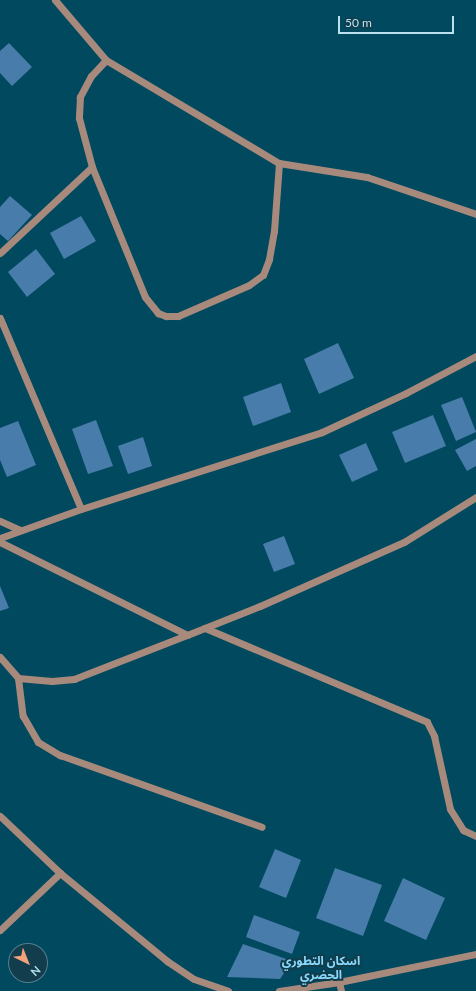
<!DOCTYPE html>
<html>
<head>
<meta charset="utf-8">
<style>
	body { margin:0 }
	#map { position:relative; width:476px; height:991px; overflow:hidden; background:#00495f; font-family:Lato,"Noto Sans Arabic",sans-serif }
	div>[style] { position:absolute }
	.building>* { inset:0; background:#487caa }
	.minor>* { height:7px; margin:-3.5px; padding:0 3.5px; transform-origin:3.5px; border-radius:3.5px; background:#a88a7d }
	span { translate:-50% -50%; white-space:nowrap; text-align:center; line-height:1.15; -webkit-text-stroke:4px #113d4d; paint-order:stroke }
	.neighbourhood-label { font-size:12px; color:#8bdafc; font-weight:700 }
	.north { position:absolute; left:8px; top:943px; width:40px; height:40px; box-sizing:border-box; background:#113d4d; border:1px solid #557f8f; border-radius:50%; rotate:137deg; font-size:11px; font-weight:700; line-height:16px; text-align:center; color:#bbe1f1 }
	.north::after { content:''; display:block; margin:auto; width:14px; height:18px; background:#f1a27b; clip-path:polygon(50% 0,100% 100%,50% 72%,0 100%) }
	.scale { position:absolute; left:338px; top:16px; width:116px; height:18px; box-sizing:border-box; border:2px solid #bbe1f1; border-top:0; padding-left:5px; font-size:12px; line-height:14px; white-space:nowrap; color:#bbe1f1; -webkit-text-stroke:3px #113d4d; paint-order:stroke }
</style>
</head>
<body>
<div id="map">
	<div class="building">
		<div style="clip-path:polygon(9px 43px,32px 67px,12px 86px,0 73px,0 51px)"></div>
		<div style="clip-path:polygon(10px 196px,32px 215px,8px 241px,0 234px,0 207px)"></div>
		<div style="clip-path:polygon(81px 216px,96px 241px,64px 259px,50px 233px)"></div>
		<div style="clip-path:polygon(36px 249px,55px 274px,27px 297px,8px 272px)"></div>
		<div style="clip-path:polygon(338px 343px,354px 378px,319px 394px,304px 359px)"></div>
		<div style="clip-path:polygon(281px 383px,291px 412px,253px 426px,243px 397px)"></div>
		<div style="clip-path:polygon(462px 397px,476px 432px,456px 441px,441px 405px)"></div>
		<div style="clip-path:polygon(433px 415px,446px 446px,405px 463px,392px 432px)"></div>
		<div style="clip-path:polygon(96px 420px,113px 466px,88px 474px,72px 429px)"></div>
		<div style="clip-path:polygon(18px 421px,36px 465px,7px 477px,0 460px,0 428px)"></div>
		<div style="clip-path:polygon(143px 437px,152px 466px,128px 474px,118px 446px)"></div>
		<div style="clip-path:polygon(476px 439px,476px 466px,467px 471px,455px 450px)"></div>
		<div style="clip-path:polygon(366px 443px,378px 470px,352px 482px,339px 455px)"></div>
		<div style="clip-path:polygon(284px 536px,295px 564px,274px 572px,263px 544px)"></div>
		<div style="clip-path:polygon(0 586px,9px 608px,0 611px)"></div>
		<div style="clip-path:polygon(275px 849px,301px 860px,286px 898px,259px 887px)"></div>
		<div style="clip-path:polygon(335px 868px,382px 885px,363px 936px,316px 918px)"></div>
		<div style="clip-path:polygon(403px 878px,445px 898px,426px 940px,384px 921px)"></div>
		<div style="clip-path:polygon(254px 915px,300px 932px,292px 954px,246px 937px)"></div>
		<div style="clip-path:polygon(243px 944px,292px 961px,280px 979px,227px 977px)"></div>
	</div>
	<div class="minor">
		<div style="left:55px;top:0;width:79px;rotate:49.6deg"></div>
		<div style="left:106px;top:60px;width:201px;rotate:30.8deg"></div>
		<div style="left:279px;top:163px;width:89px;rotate:9deg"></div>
		<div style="left:367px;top:177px;width:115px;rotate:18.7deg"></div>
		<div style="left:106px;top:60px;width:22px;rotate:133deg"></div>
		<div style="left:91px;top:76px;width:24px;rotate:118deg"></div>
		<div style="left:80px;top:97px;width:21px;rotate:93deg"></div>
		<div style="left:79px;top:118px;width:51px;rotate:75.1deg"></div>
		<div style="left:92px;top:167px;width:140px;rotate:67.8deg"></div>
		<div style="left:145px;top:297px;width:21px;rotate:51deg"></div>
		<div style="left:158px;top:313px;width:9px;rotate:21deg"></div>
		<div style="left:166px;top:316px;width:12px"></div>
		<div style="left:178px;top:316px;width:77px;rotate:-23.6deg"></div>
		<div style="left:249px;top:285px;width:17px;rotate:-36deg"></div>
		<div style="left:263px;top:275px;width:17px;rotate:-69deg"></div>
		<div style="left:269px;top:259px;width:28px;rotate:-80deg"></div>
		<div style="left:274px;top:231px;width:68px;rotate:-85.8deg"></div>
		<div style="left:0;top:253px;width:126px;rotate:-43.1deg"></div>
		<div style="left:0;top:318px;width:207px;rotate:67deg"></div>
		<div style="left:0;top:521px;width:22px;rotate:24deg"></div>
		<div style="left:0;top:538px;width:86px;rotate:-19.7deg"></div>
		<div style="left:81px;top:509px;width:253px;rotate:-17.7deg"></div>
		<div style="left:322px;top:432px;width:93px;rotate:-24.9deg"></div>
		<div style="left:406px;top:393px;width:79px;rotate:-27.9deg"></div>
		<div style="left:0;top:542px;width:209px;rotate:26.4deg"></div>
		<div style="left:205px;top:628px;width:241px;rotate:22.9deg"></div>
		<div style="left:427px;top:722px;width:16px;rotate:63deg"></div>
		<div style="left:434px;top:736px;width:75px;rotate:77.6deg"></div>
		<div style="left:450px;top:809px;width:25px;rotate:58deg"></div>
		<div style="left:463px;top:830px;width:14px;rotate:25deg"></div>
		<div style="left:0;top:657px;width:28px;rotate:49deg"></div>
		<div style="left:18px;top:678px;width:38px;rotate:83deg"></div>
		<div style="left:23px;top:716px;width:30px;rotate:60deg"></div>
		<div style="left:38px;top:742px;width:26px;rotate:31deg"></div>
		<div style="left:60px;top:755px;width:214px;rotate:19.6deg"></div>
		<div style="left:18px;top:678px;width:34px;rotate:5deg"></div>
		<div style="left:52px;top:681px;width:22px;rotate:-5deg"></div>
		<div style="left:74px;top:679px;width:121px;rotate:-21.3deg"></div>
		<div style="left:187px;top:635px;width:79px;rotate:-21.7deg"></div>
		<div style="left:260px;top:606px;width:158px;rotate:-24deg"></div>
		<div style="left:404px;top:542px;width:85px;rotate:-32deg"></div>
		<div style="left:0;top:816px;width:83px;rotate:43.5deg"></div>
		<div style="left:60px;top:873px;width:139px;rotate:39.4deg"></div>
		<div style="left:167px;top:961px;width:32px;rotate:34deg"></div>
		<div style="left:194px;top:979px;width:36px;rotate:19deg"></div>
		<div style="left:0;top:930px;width:83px;rotate:-43.5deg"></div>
		<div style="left:339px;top:982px;width:9px;rotate:77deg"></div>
		<div style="left:279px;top:991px;width:61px;rotate:-8.5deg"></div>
		<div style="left:339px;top:982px;width:140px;rotate:-11.6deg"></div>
	</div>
	<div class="neighbourhood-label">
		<span style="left:321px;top:968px">اسكان التطوري<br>الحضري</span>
	</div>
	<div class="north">N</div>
	<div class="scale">50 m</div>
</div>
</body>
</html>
